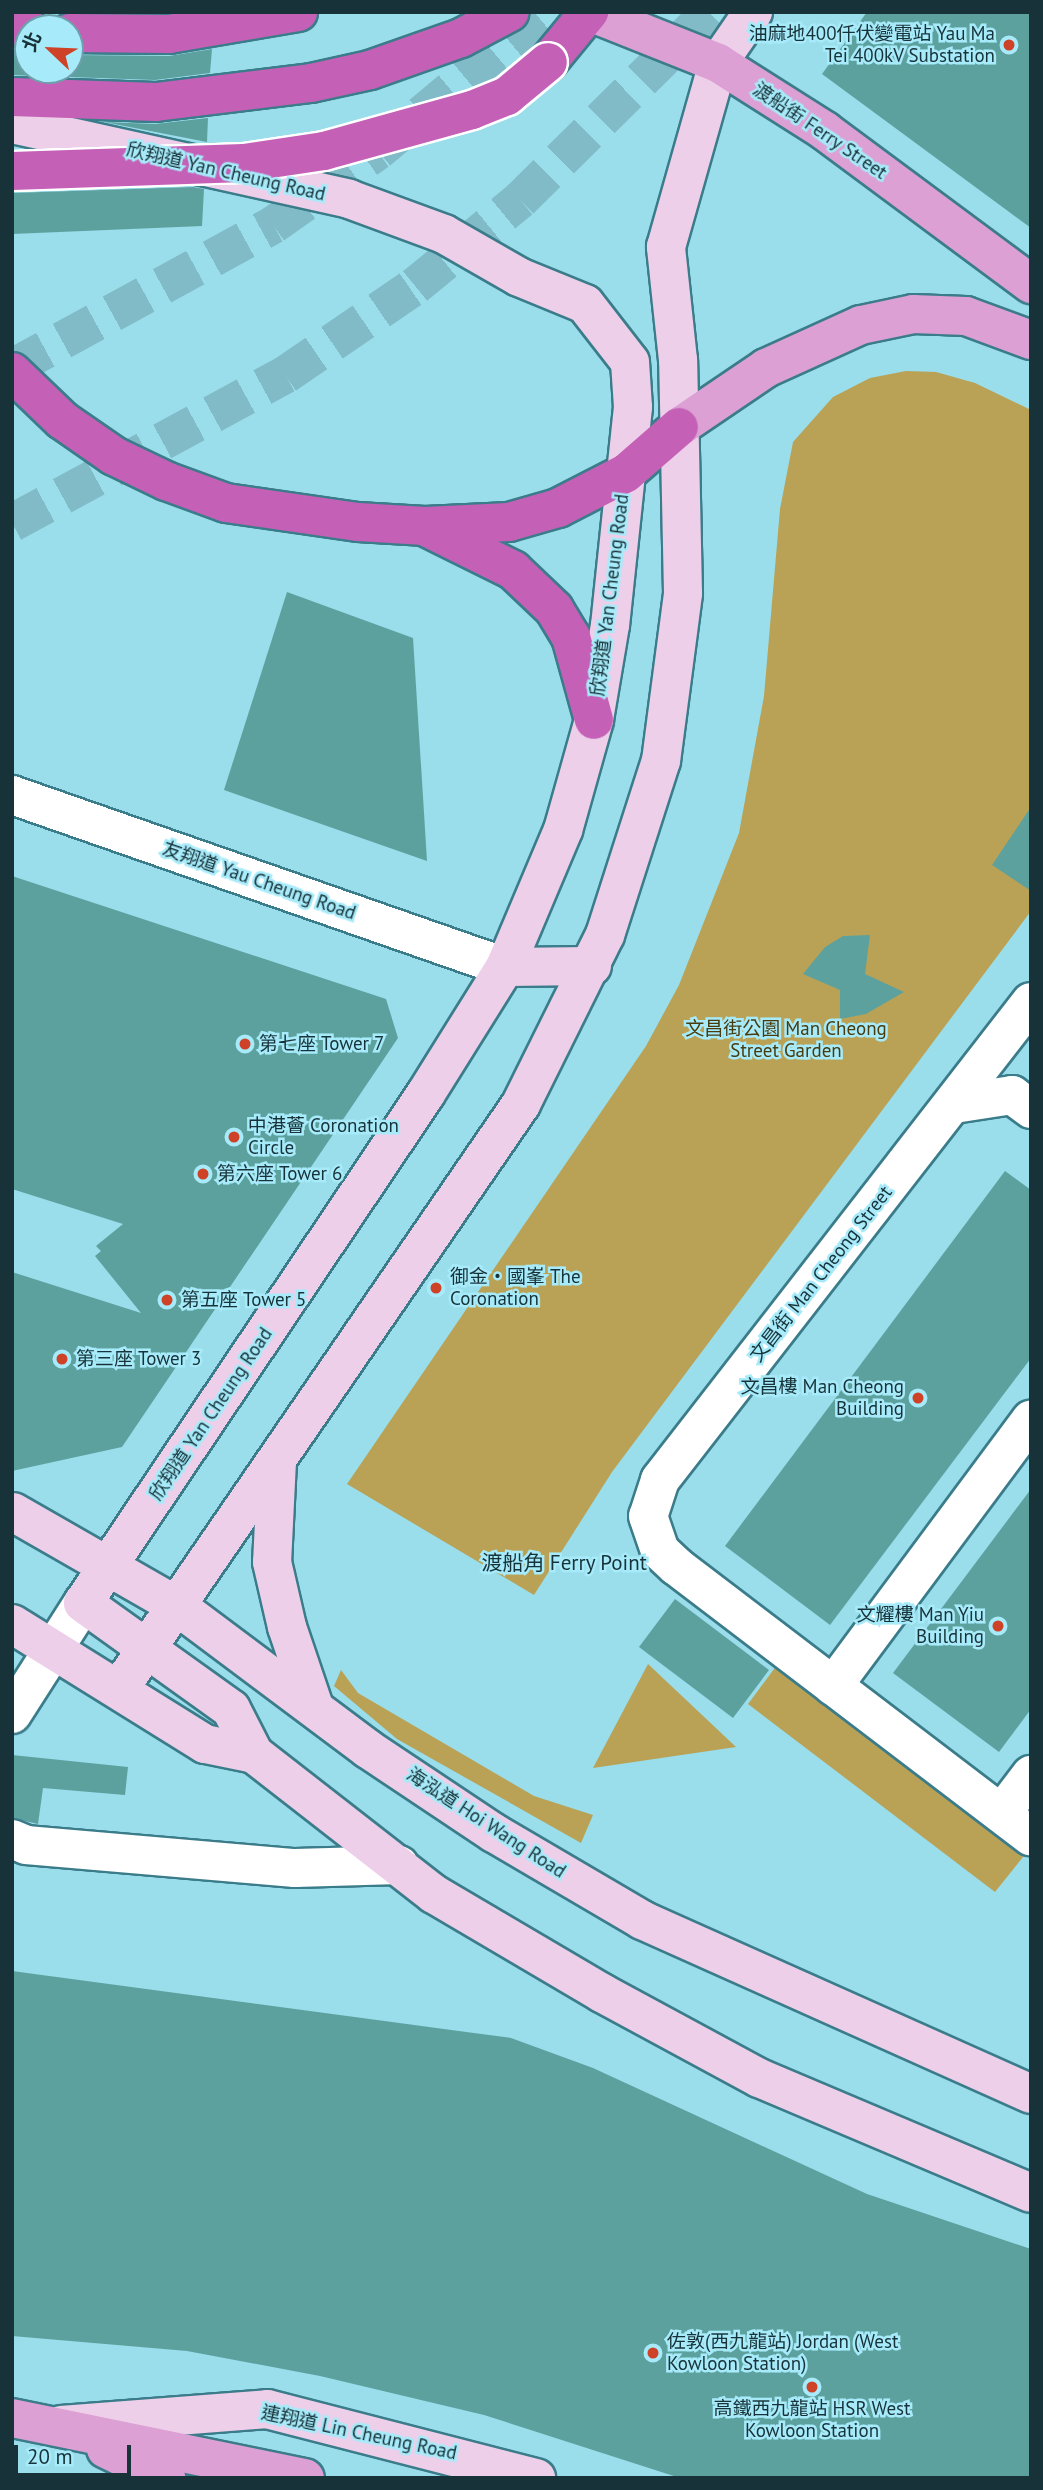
<!DOCTYPE html>
<html>
<head>
<meta charset="utf-8">
<style>
	body { margin:0 }
	#map { position:relative; width:1043px; height:2490px; overflow:hidden; background:#9addeb; font-family:"PT Sans","Noto Sans TC",sans-serif }
	div>[style] { position:absolute }
	.green>* { inset:0; background:#b9a255 }
	.building>* { inset:0; background:#5da19f }
	.highway-tunnel>* { height:38px; margin-top:-19px; transform-origin:0; background:repeating-linear-gradient(90deg,#80bbc7 0 38px,transparent 0 57px) }
	.roads { filter:drop-shadow(2px 0 #3b7c8a) drop-shadow(-2px 0 #3b7c8a) drop-shadow(0 2px #3b7c8a) drop-shadow(0 -2px #3b7c8a) }
	.street>* { height:38px; margin:-19px; padding:0 19px; transform-origin:19px; border-radius:19px; background:#fff }
	.secondary>* { height:38px; margin:-19px; padding:0 19px; transform-origin:19px; border-radius:19px; background:#eecfe9 }
	.primary>* { height:38px; margin:-19px; padding:0 19px; transform-origin:19px; border-radius:19px; background:#dca0d4 }
	.highway>* { height:38px; margin:-19px; padding:0 19px; transform-origin:19px; border-radius:19px; background:#c560b7 }
	.bridges { filter:drop-shadow(2px 0 #fff) drop-shadow(-2px 0 #fff) drop-shadow(0 2px #fff) drop-shadow(0 -2px #fff) }
	.highway-bridge>* { height:38px; margin:-19px; padding:0 19px; transform-origin:19px; border-radius:19px; background:#c560b7 }
	.dots>* { width:19px; height:19px; translate:-50% -50%; box-sizing:border-box; border:4px solid #a7eaf9; border-radius:50% }
	span { translate:-50% -50%; white-space:nowrap; text-align:center; line-height:1.15; -webkit-text-stroke:5px #a7eaf9; paint-order:stroke }
	.poi-label { font-size:19px; color:#173339 }
	.right { translate:-100% -50%; text-align:right }
	.left { translate:0 -50%; text-align:left }
	.street-label { font-size:19px; color:#173339 }
	.park-label { font-size:19px; color:#483b0d }
	.neighbourhood-label { font-size:21px; color:#173339 }
	.frame { position:absolute; inset:0; border:14px solid #173339; pointer-events:none }
	.north { position:absolute; left:14px; top:14px; width:70px; height:70px; box-sizing:border-box; background:#a7eaf9; border:2px solid #6da1ac; border-radius:50%; rotate:293deg; font-size:19px; font-weight:700; line-height:28px; text-align:center; color:#173339 }
	.north::after { content:''; display:block; margin:auto; width:24px; height:32px; background:#ce4328; clip-path:polygon(50% 0,100% 100%,50% 72%,0 100%) }
	.scale { position:absolute; left:14px; top:2445px; width:117px; height:32px; box-sizing:border-box; border:4px solid #173339; border-top:0; padding-left:9px; font-size:21px; line-height:24px; white-space:nowrap; color:#173339; -webkit-text-stroke:5px #a7eaf9; paint-order:stroke }
</style>
</head>
<body>
<div id="map">
	<div class="green">
		<div style="clip-path:polygon(906px 371px,936px 372px,975px 383px,1031px 410px,1031px 911px,612px 1472px,534px 1595px,347px 1484px,646px 1046px,679px 985px,739px 833px,764px 696px,780px 509px,793px 442px,833px 397px,870px 378px)"></div>
		<div style="clip-path:polygon(783px 1657px,1031px 1847px,995px 1892px,748px 1704px)"></div>
		<div style="clip-path:polygon(648px 1664px,736px 1747px,593px 1768px)"></div>
		<div style="clip-path:polygon(341px 1670px,358px 1693px,534px 1796px,593px 1815px,581px 1843px,397px 1739px,334px 1686px)"></div>
	</div>
	<div class="building">
		<div style="clip-path:polygon(867px 12px,1031px 12px,1031px 228px,822px 74px)"></div>
		<div style="clip-path:polygon(12px 48px,28px 49px,28px 70px,70px 70px,70px 55px,169px 56px,212px 49px,210px 73px,155px 80px,12px 75px)"></div>
		<div style="clip-path:polygon(208px 118px,207px 142px,104px 122px,155px 124px)"></div>
		<div style="clip-path:polygon(193px 187px,204px 189px,202px 226px,12px 234px,12px 193px)"></div>
		<div style="clip-path:polygon(287px 592px,413px 638px,427px 861px,224px 790px)"></div>
		<div style="clip-path:polygon(1031px 807px,1031px 891px,992px 865px)"></div>
		<div style="clip-path:polygon(12px 876px,386px 999px,398px 1038px,122px 1447px,12px 1471px,12px 1272px,141px 1313px,95px 1256px,101px 1251px,96px 1246px,123px 1224px,12px 1189px)"></div>
		<div style="clip-path:polygon(870px 935px,865px 974px,904px 992px,866px 1014px,840px 1019px,840px 990px,803px 974px,825px 947px,843px 936px)"></div>
		<div style="clip-path:polygon(1005px 1171px,1031px 1190px,1031px 1358px,830px 1625px,725px 1546px)"></div>
		<div style="clip-path:polygon(1031px 1489px,1031px 1709px,999px 1752px,893px 1673px)"></div>
		<div style="clip-path:polygon(675px 1599px,769px 1670px,733px 1718px,639px 1647px)"></div>
		<div style="clip-path:polygon(12px 1755px,128px 1767px,125px 1795px,43px 1788px,38px 1824px,12px 1818px)"></div>
		<div style="clip-path:polygon(12px 1971px,511px 2038px,593px 2068px,867px 2194px,1031px 2249px,1031px 2478px,680px 2478px,484px 2415px,320px 2376px,187px 2351px,12px 2336px)"></div>
	</div>
	<div class="highway-tunnel">
		<div style="left:12px;top:368px;width:298px;rotate:-28.7deg"></div>
		<div style="left:273px;top:225px;width:128px;rotate:-35.2deg"></div>
		<div style="left:378px;top:151px;width:217px;rotate:-39.9deg"></div>
		<div style="left:12px;top:523px;width:311px;rotate:-28.5deg"></div>
		<div style="left:285px;top:375px;width:158px;rotate:-34.4deg"></div>
		<div style="left:415px;top:286px;width:136px;rotate:-39.3deg"></div>
		<div style="left:520px;top:200px;width:267px;rotate:-44.7deg"></div>
	</div>
	<div class="roads">
		<div class="street">
			<div style="left:12px;top:795px;width:522px;rotate:19.23deg"></div>
			<div style="left:1031px;top:1002px;width:605px;rotate:127.82deg"></div>
			<div style="left:660px;top:1480px;width:38px;rotate:108deg"></div>
			<div style="left:648px;top:1516px;width:37px;rotate:71deg"></div>
			<div style="left:660px;top:1551px;width:22px;rotate:43deg"></div>
			<div style="left:676px;top:1566px;width:446px;rotate:37.3deg"></div>
			<div style="left:954px;top:1104px;width:59px;rotate:-8.8deg"></div>
			<div style="left:1012px;top:1095px;width:24px;rotate:36deg"></div>
			<div style="left:833px;top:1686px;width:332px;rotate:-53.4deg"></div>
			<div style="left:12px;top:1714px;width:132px;rotate:-57.4deg"></div>
			<div style="left:1002px;top:1813px;width:48px;rotate:-52.7deg"></div>
			<div style="left:12px;top:1839px;width:15px;rotate:23deg"></div>
			<div style="left:26px;top:1845px;width:270px;rotate:4.9deg"></div>
			<div style="left:295px;top:1868px;width:104px;rotate:-1.7deg"></div>
		</div>
		<div class="secondary">
			<div style="left:12px;top:124px;width:345px;rotate:12.5deg"></div>
			<div style="left:349px;top:199px;width:101px;rotate:20.2deg"></div>
			<div style="left:444px;top:234px;width:86px;rotate:29.8deg"></div>
			<div style="left:519px;top:277px;width:71px;rotate:22.2deg"></div>
			<div style="left:585px;top:304px;width:73px;rotate:52.2deg"></div>
			<div style="left:630px;top:362px;width:45px;rotate:86.2deg"></div>
			<div style="left:633px;top:407px;width:219px;rotate:96deg"></div>
			<div style="left:610px;top:625px;width:96px;rotate:99.6deg"></div>
			<div style="left:594px;top:720px;width:114px;rotate:105.7deg"></div>
			<div style="left:563px;top:830px;width:149px;rotate:112.9deg"></div>
			<div style="left:505px;top:967px;width:151px;rotate:122deg"></div>
			<div style="left:425px;top:1095px;width:612px;rotate:123.95deg"></div>
			<div style="left:83px;top:1603px;width:182px;rotate:35.6deg"></div>
			<div style="left:231px;top:1709px;width:51px;rotate:62.9deg"></div>
			<div style="left:505px;top:967px;width:87px;rotate:-0.7deg"></div>
			<div style="left:277px;top:1461px;width:101px;rotate:92.8deg"></div>
			<div style="left:272px;top:1562px;width:67px;rotate:77deg"></div>
			<div style="left:287px;top:1627px;width:81px;rotate:71.3deg"></div>
			<div style="left:13px;top:1512px;width:189px;rotate:29.8deg"></div>
			<div style="left:177px;top:1606px;width:239px;rotate:36.8deg"></div>
			<div style="left:368px;top:1749px;width:151px;rotate:33.7deg"></div>
			<div style="left:494px;top:1833px;width:172px;rotate:30.4deg"></div>
			<div style="left:642px;top:1920px;width:426px;rotate:24.1deg"></div>
			<div style="left:12px;top:1624px;width:227px;rotate:31.9deg"></div>
			<div style="left:205px;top:1744px;width:50px;rotate:11.5deg"></div>
			<div style="left:254px;top:1754px;width:228px;rotate:37.9deg"></div>
			<div style="left:434px;top:1894px;width:195px;rotate:30.5deg"></div>
			<div style="left:602px;top:1993px;width:179px;rotate:28.4deg"></div>
			<div style="left:759px;top:2078px;width:295px;rotate:22.9deg"></div>
			<div style="left:119px;top:1689px;width:710px;rotate:-55.5deg"></div>
			<div style="left:521px;top:1104px;width:189px;rotate:-63.6deg"></div>
			<div style="left:605px;top:935px;width:183px;rotate:-72.2deg"></div>
			<div style="left:661px;top:761px;width:169px;rotate:-82.5deg"></div>
			<div style="left:683px;top:593px;width:233px;rotate:-91.2deg"></div>
			<div style="left:678px;top:360px;width:114px;rotate:-96.1deg"></div>
			<div style="left:666px;top:247px;width:191px;rotate:-74.2deg"></div>
			<div style="left:718px;top:63px;width:62px;rotate:-55.5deg"></div>
			<div style="left:61px;top:2425px;width:207px;rotate:-4.4deg"></div>
			<div style="left:267px;top:2409px;width:278px;rotate:14.4deg"></div>
		</div>
		<div class="primary">
			<div style="left:590px;top:12px;width:138px;rotate:21.7deg"></div>
			<div style="left:718px;top:63px;width:127px;rotate:32.4deg"></div>
			<div style="left:825px;top:131px;width:257px;rotate:36.6deg"></div>
			<div style="left:679px;top:427px;width:105px;rotate:-34.1deg"></div>
			<div style="left:766px;top:368px;width:104px;rotate:-24.4deg"></div>
			<div style="left:861px;top:325px;width:53px;rotate:-11.9deg"></div>
			<div style="left:913px;top:314px;width:53px;rotate:2.2deg"></div>
			<div style="left:966px;top:316px;width:69px;rotate:20.3deg"></div>
			<div style="left:12px;top:2418px;width:299px;rotate:11.6deg"></div>
			<div style="left:106px;top:2449px;width:67px;rotate:25.8deg"></div>
		</div>
		<div class="highway">
			<div style="left:12px;top:26px;width:16px;rotate:7deg"></div>
			<div style="left:70px;top:33px;width:99px;rotate:0.6deg"></div>
			<div style="left:169px;top:34px;width:131px;rotate:-9.7deg"></div>
			<div style="left:548px;top:62px;width:65px;rotate:-50.6deg"></div>
			<div style="left:12px;top:97px;width:144px;rotate:2deg"></div>
			<div style="left:156px;top:102px;width:156px;rotate:-7deg"></div>
			<div style="left:311px;top:83px;width:60px;rotate:-12.4deg"></div>
			<div style="left:370px;top:70px;width:96px;rotate:-19.4deg"></div>
			<div style="left:461px;top:38px;width:55px;rotate:-28deg"></div>
			<div style="left:12px;top:372px;width:69px;rotate:43.8deg"></div>
			<div style="left:62px;top:420px;width:63px;rotate:34.7deg"></div>
			<div style="left:114px;top:456px;width:58px;rotate:25.7deg"></div>
			<div style="left:166px;top:481px;width:64px;rotate:20.1deg"></div>
			<div style="left:226px;top:503px;width:133px;rotate:8.2deg"></div>
			<div style="left:358px;top:522px;width:67px;rotate:3.4deg"></div>
			<div style="left:425px;top:526px;width:84px;rotate:-2.7deg"></div>
			<div style="left:509px;top:522px;width:51px;rotate:-15.9deg"></div>
			<div style="left:558px;top:508px;width:76px;rotate:-27.2deg"></div>
			<div style="left:626px;top:473px;width:70px;rotate:-41deg"></div>
			<div style="left:428px;top:528px;width:95px;rotate:26.3deg"></div>
			<div style="left:513px;top:570px;width:57px;rotate:43.6deg"></div>
			<div style="left:554px;top:609px;width:33px;rotate:59deg"></div>
			<div style="left:571px;top:637px;width:86px;rotate:74.5deg"></div>
		</div>
	</div>
	<div class="bridges">
		<div class="highway-bridge">
			<div style="left:12px;top:171px;width:232px;rotate:-2deg"></div>
			<div style="left:244px;top:163px;width:81px;rotate:-8.5deg"></div>
			<div style="left:324px;top:151px;width:154px;rotate:-15.5deg"></div>
			<div style="left:472px;top:110px;width:38px;rotate:-22deg"></div>
			<div style="left:507px;top:96px;width:53px;rotate:-39.7deg"></div>
		</div>
	</div>
	<div class="dots">
		<div style="left:1009px;top:45px;background:#ce4328"></div>
		<div style="left:245px;top:1044px;background:#ce4328"></div>
		<div style="left:234px;top:1137px;background:#ce4328"></div>
		<div style="left:203px;top:1174px;background:#ce4328"></div>
		<div style="left:436px;top:1288px;background:#ce4328"></div>
		<div style="left:167px;top:1300px;background:#ce4328"></div>
		<div style="left:62px;top:1359px;background:#ce4328"></div>
		<div style="left:918px;top:1398px;background:#ce4328"></div>
		<div style="left:998px;top:1626px;background:#ce4328"></div>
		<div style="left:653px;top:2353px;background:#ce4328"></div>
		<div style="left:812px;top:2387px;background:#ce4328"></div>
	</div>
	<div class="poi-label">
		<span class="right" style="left:995px;top:45px">油麻地400仟伏變電站 Yau Ma<br>Tei 400kV Substation</span>
		<span class="left" style="left:259px;top:1044px">第七座 Tower 7</span>
		<span class="left" style="left:248px;top:1137px">中港薈 Coronation<br>Circle</span>
		<span class="left" style="left:217px;top:1174px">第六座 Tower 6</span>
		<span class="left" style="left:450px;top:1288px">御金‧國峯 The<br>Coronation</span>
		<span class="left" style="left:181px;top:1300px">第五座 Tower 5</span>
		<span class="left" style="left:76px;top:1359px">第三座 Tower 3</span>
		<span class="right" style="left:904px;top:1398px">文昌樓 Man Cheong<br>Building</span>
		<span class="right" style="left:984px;top:1626px">文耀樓 Man Yiu<br>Building</span>
		<span class="left" style="left:667px;top:2353px">佐敦(西九龍站) Jordan (West<br>Kowloon Station)</span>
		<span style="left:812px;top:2420px">高鐵西九龍站 HSR West<br>Kowloon Station</span>
	</div>
	<div class="street-label">
		<span style="left:820px;top:131px;rotate:34deg">渡船街 Ferry Street</span>
		<span style="left:226px;top:172px;rotate:13deg">欣翔道 Yan Cheung Road</span>
		<span style="left:610px;top:595px;rotate:-83deg">欣翔道 Yan Cheung Road</span>
		<span style="left:259px;top:881px;rotate:19deg">友翔道 Yau Cheung Road</span>
		<span style="left:821px;top:1274px;rotate:-52deg">文昌街 Man Cheong Street</span>
		<span style="left:211px;top:1414px;rotate:-56deg">欣翔道 Yan Cheung Road</span>
		<span style="left:486px;top:1823px;rotate:33deg">海泓道 Hoi Wang Road</span>
		<span style="left:359px;top:2433px;rotate:12deg">連翔道 Lin Cheung Road</span>
	</div>
	<div class="park-label">
		<span style="left:786px;top:1040px">文昌街公園 Man Cheong<br>Street Garden</span>
	</div>
	<div class="neighbourhood-label">
		<span style="left:564px;top:1563px">渡船角 Ferry Point</span>
	</div>
	<div class="frame"></div>
	<div class="north">北</div>
	<div class="scale">20 m</div>
</div>
</body>
</html>
